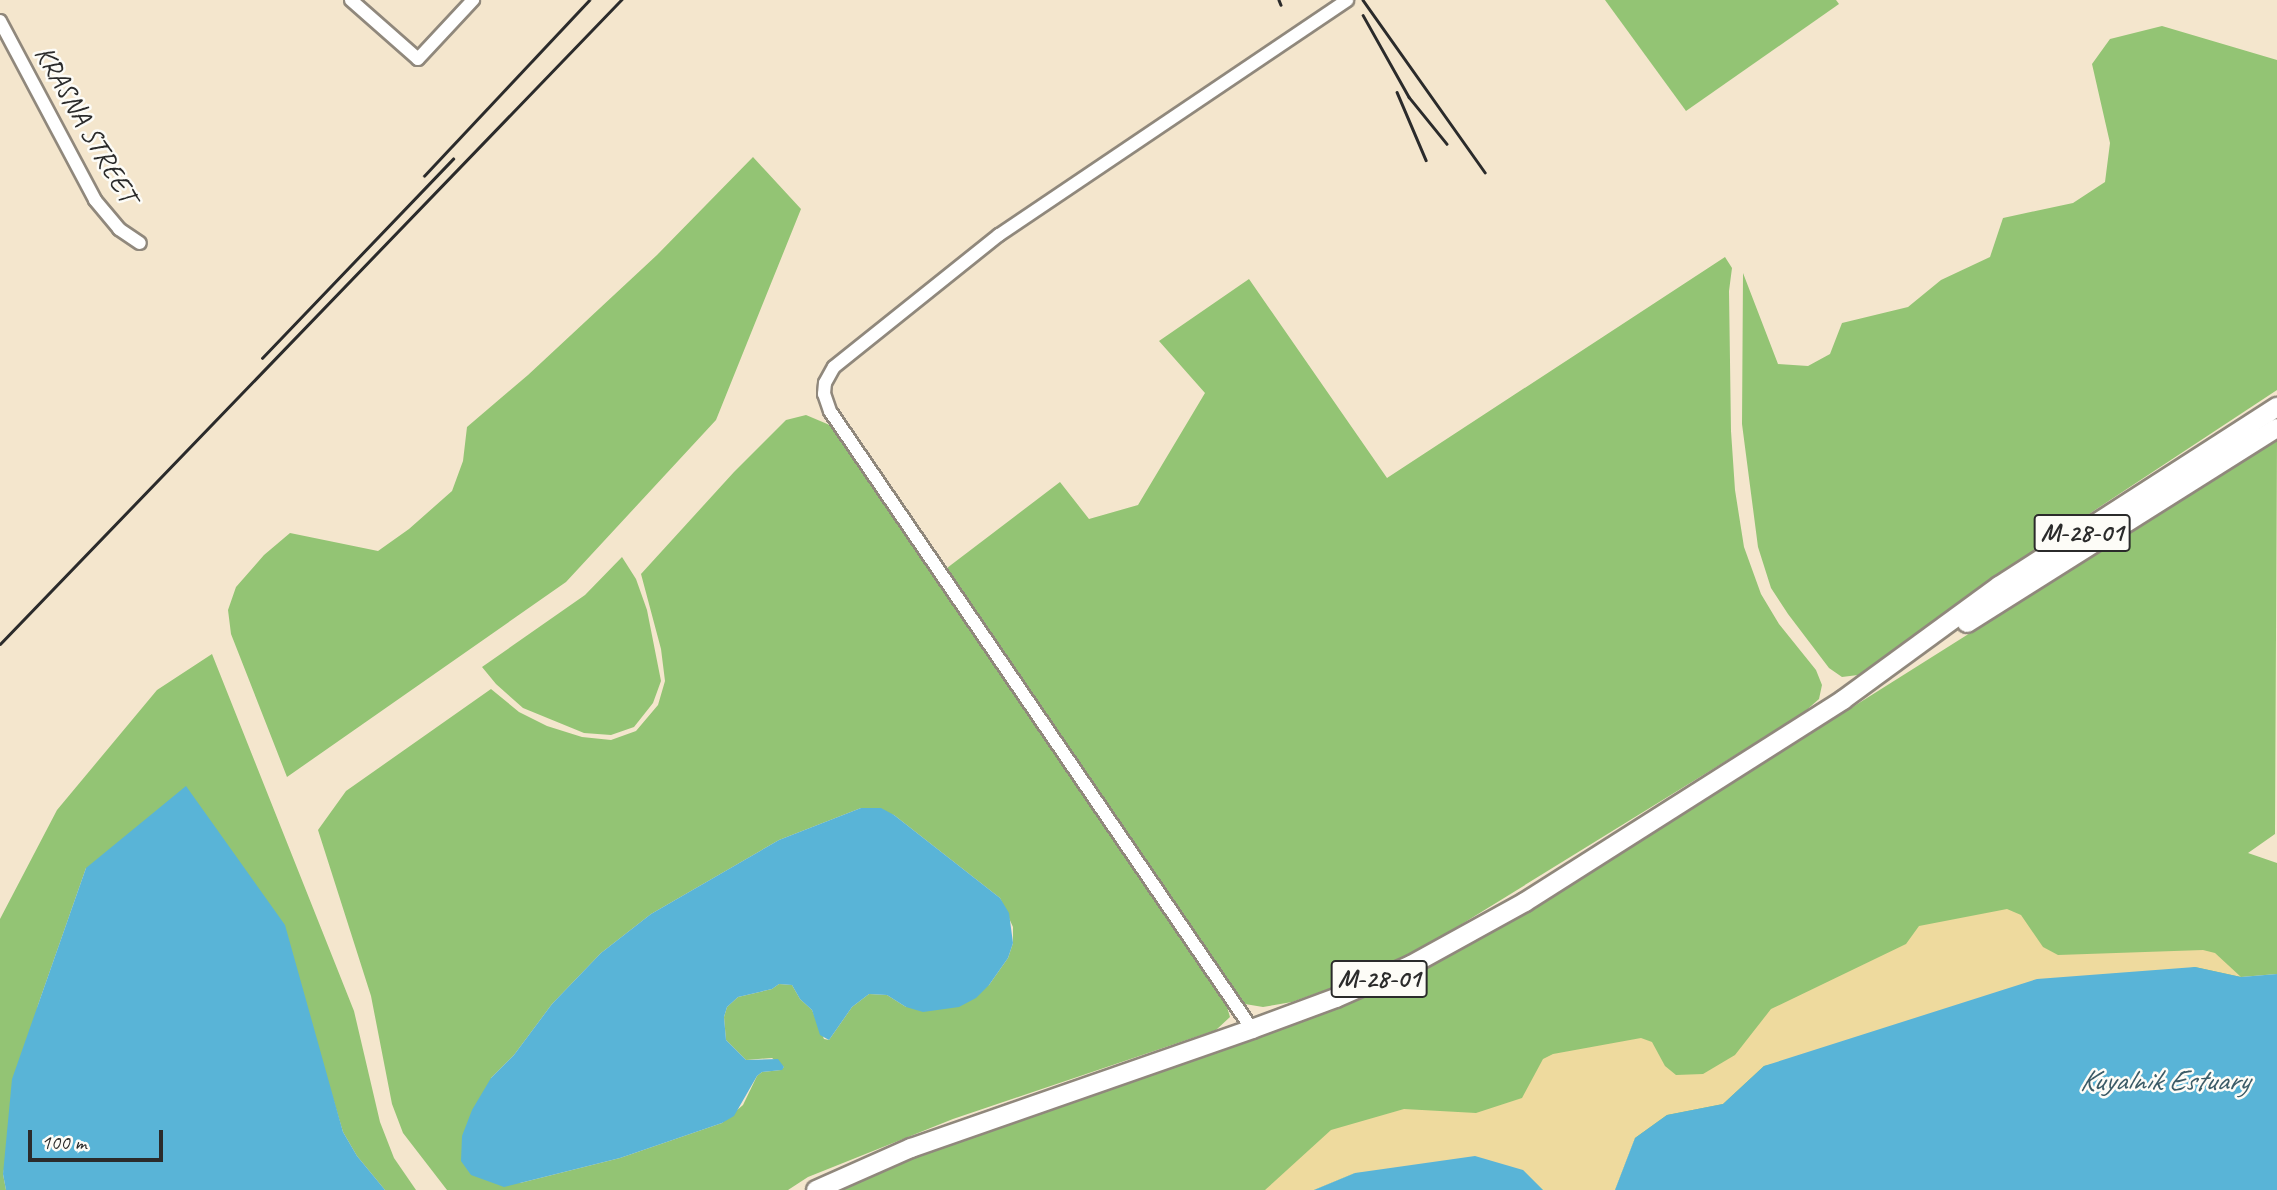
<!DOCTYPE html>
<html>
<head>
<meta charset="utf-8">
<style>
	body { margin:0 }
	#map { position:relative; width:2277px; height:1190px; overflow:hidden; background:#f4e6cd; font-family:Caveat,sans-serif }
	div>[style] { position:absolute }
	.green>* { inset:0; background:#93c474 }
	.sand>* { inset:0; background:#eeda9e }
	.water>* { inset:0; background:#59b4d7 }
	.roads { filter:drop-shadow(2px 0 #90887c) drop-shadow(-2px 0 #90887c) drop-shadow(0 2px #90887c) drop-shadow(0 -2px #90887c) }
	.minor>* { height:12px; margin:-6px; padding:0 6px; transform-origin:6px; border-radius:6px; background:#fff }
	.highway>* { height:18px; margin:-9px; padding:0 9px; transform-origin:9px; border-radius:9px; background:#fff }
	.rail>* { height:2.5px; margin:-1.25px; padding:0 1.25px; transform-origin:1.25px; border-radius:1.25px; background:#2b2b2b }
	span { translate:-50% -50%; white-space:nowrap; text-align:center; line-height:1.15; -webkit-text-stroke:5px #fdfcf7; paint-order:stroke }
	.shield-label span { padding:2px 5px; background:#fdfcf7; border:2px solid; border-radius:5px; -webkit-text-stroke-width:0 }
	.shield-label { font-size:26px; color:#2b2b2b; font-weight:700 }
	.street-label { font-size:28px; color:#2b2b2b }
	.water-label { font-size:30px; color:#3b5b67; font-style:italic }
	.scale { position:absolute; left:28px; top:1130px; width:135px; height:32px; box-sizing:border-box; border:4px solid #2b2b2b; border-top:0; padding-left:9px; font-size:21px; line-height:24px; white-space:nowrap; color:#2b2b2b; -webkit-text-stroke:5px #fdfcf7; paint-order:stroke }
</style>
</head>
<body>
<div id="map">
	<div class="green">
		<div style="clip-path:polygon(1605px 0,1836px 0,1839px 4px,1686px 111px)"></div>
		<div style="clip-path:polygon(2162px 26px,2277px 60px,2277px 390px,2095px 510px,1858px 675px,1842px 677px,1829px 668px,1788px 614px,1771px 588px,1758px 547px,1742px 424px,1743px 273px,1778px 364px,1808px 366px,1830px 354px,1842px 323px,1908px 307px,1941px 280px,1990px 257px,2003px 218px,2073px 203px,2105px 182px,2110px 143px,2092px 64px,2110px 39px)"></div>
		<div style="clip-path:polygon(753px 157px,801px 209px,716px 420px,566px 582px,287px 777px,231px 634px,228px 610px,236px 587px,264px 555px,290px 533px,378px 551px,409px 529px,452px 491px,463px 461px,467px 427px,528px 375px,657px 255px)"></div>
		<div style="clip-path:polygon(1725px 257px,1732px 268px,1729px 291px,1731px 431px,1735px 490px,1744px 547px,1761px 594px,1779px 624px,1816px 670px,1822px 685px,1819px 699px,1802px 714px,1444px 935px,1373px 973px,1292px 1002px,1263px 1007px,1245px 1004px,1224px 979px,947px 568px,1060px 482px,1089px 519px,1138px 505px,1205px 393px,1159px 341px,1249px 279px,1387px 478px)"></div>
		<div style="clip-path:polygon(evenodd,806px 415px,832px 426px,1224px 997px,1230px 1017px,1216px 1030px,953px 1119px,808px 1177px,788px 1190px,447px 1190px,403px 1133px,392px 1104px,371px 996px,318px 830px,346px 791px,491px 689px,519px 712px,547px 726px,582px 737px,611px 740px,636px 731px,658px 705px,665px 681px,661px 649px,641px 574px,734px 472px,786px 420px,806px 415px,861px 808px,894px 815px,1000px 898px,1013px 927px,1013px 943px,1008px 958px,989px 985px,906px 1007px,887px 995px,869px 994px,852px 1007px,829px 1040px,824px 1039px,812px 1010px,800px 999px,792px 985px,779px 984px,772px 989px,738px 997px,727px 1007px,724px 1017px,726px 1040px,746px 1060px,772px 1058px,784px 1067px,781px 1070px,762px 1072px,757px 1076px,743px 1105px,722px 1123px,620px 1158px,520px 1183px,491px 1078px,514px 1055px,552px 1004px,601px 953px,651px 914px,779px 840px,861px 808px)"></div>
		<div style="clip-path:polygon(2277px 440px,2275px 834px,2248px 853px,2277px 863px,2277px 974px,2241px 977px,1635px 1138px,1615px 1190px,1543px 1190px,1523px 1170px,1355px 1173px,1314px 1190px,838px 1190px,965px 1137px,1293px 1024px,1374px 993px,1427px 967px,1560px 891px)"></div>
		<div style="clip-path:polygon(622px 557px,636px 579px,647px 610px,661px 681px,653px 703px,634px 727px,611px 735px,584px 733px,523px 708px,496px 684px,482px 667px,585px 595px)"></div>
		<div style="clip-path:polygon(212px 654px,354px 1011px,380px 1122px,394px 1158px,416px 1190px,385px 1190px,357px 1156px,343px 1132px,314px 1035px,86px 868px,38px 1005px,3px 1174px,6px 1190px,0 1190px,0 919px,57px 810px,157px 690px)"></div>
	</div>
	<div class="sand">
		<div style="clip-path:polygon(2007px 909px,2021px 915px,2043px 947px,2058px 955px,2203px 950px,2215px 953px,2241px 977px,2195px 967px,1764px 1066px,1723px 1104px,1667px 1115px,1635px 1138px,1615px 1190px,1543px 1190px,1523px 1170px,1355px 1173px,1314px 1190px,1265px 1190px,1331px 1130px,1404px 1109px,1476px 1113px,1522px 1098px,1543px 1059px,1553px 1054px,1641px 1038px,1652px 1042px,1665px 1066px,1676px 1075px,1703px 1074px,1735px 1055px,1771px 1009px,1906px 944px,1919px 926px)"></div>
	</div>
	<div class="water">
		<div style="clip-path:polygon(186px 786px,285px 925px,343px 1132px,357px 1156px,385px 1190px,6px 1190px,3px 1174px,12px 1079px,86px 868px)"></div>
		<div style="clip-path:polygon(861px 808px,881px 808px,894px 815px,1000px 898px,1009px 913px,1013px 943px,1008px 958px,989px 985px,976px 998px,959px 1007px,923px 1012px,906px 1007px,887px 995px,869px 994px,852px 1007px,829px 1040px,820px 1035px,812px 1010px,800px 999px,792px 985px,779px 984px,772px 989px,738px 997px,727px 1007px,724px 1017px,726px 1040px,746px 1060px,778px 1059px,784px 1067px,782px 1070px,762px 1072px,757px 1076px,734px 1116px,722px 1123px,620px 1158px,504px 1187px,471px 1175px,461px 1161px,462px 1136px,472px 1110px,491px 1078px,514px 1055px,552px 1004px,601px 953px,651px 914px,779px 840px)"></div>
		<div style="clip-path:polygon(2195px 967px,2241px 977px,2277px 974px,2277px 1190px,1615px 1190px,1635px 1138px,1667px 1115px,1723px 1104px,1764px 1066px,2037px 979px)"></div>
		<div style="clip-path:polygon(1475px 1156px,1523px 1170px,1543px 1190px,1314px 1190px,1355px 1173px)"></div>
	</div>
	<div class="roads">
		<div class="minor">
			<div style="left:351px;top:0;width:89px;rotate:41.4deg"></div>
			<div style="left:418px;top:59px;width:81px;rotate:-47deg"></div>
			<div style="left:0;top:21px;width:203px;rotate:62deg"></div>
			<div style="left:95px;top:200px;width:38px;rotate:50deg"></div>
			<div style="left:119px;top:229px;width:25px;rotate:34deg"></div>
			<div style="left:1252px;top:1029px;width:748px;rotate:-124.33deg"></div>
			<div style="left:830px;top:411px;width:18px;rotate:-109deg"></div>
			<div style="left:824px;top:394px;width:11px;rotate:-85deg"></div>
			<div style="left:825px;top:383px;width:18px;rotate:-61deg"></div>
			<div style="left:834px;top:367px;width:211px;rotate:-38.7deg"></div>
			<div style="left:999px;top:235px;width:420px;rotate:-34deg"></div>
		</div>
		<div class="highway">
			<div style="left:1967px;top:623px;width:366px;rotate:-32.2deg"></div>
			<div style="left:816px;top:1190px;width:104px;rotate:-23.9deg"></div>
			<div style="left:911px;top:1148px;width:361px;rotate:-19.2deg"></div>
			<div style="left:1252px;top:1029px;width:90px;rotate:-20.3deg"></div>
			<div style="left:1336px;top:998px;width:82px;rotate:-23.7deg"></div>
			<div style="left:1411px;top:965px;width:130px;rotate:-28.9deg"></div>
			<div style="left:1525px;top:902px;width:377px;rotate:-32.4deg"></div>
			<div style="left:1843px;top:700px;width:193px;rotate:-36.2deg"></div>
			<div style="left:1999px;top:586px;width:331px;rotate:-32.8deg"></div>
		</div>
	</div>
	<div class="rail">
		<div style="left:1279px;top:0;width:5px;rotate:68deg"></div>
		<div style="left:1363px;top:0;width:211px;rotate:54.7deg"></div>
		<div style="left:1363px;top:15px;width:94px;rotate:60.7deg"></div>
		<div style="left:1409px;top:97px;width:60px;rotate:51deg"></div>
		<div style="left:1397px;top:92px;width:74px;rotate:66.9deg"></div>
		<div style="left:424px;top:176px;width:241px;rotate:-46.8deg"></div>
		<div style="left:262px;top:358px;width:276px;rotate:-46.2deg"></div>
		<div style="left:0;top:644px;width:895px;rotate:-46.04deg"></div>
	</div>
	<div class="shield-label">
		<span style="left:2082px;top:533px">М-28-01</span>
		<span style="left:1379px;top:979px">М-28-01</span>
	</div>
	<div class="street-label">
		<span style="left:86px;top:124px;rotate:60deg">KRASNA STREET</span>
	</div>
	<div class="water-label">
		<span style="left:2164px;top:1080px">Kuyalnik Estuary</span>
	</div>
	<div class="scale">100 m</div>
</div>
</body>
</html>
